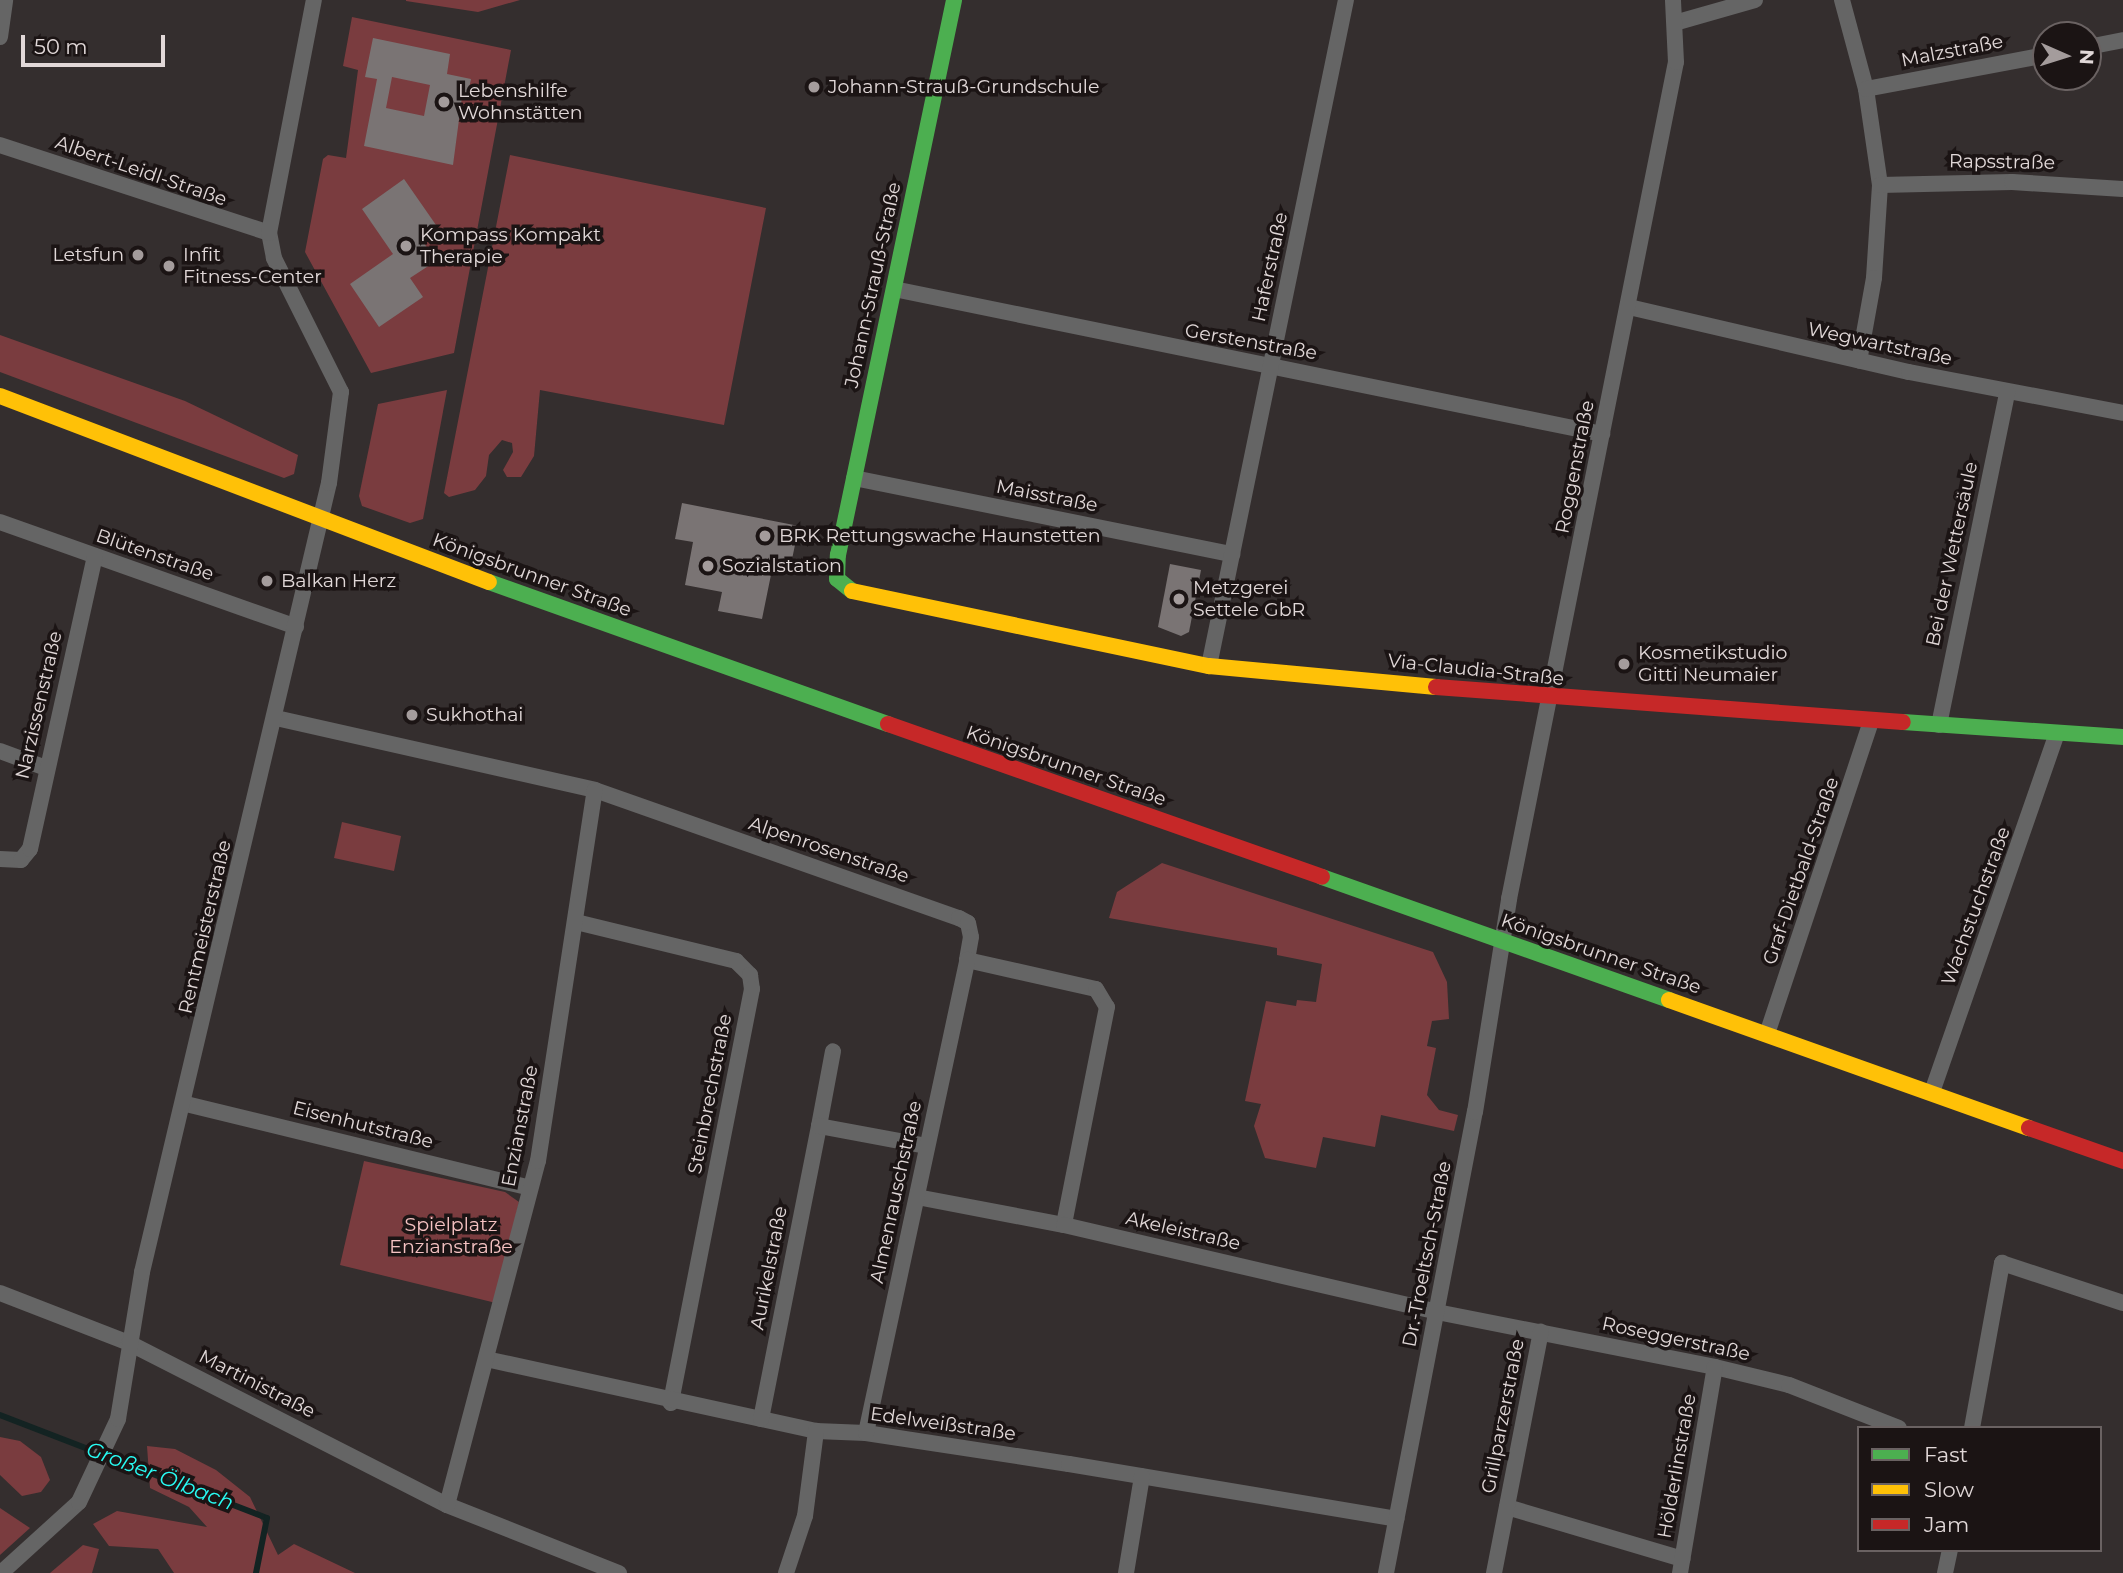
<!DOCTYPE html>
<html>
<head>
<meta charset="utf-8">
<style>
	body { margin:0 }
	#map { position:relative; width:2123px; height:1573px; overflow:hidden; background:#342e2e; font-family:Montserrat,sans-serif }
	div>[style] { position:absolute }
	.green>* { inset:0; background:#7a3c3f }
	.stream>* { height:6px; margin:-3px; padding:0 3px; transform-origin:3px; border-radius:3px; background:#132322 }
	.building>* { inset:0; background:#7a7474 }
	.street>* { height:16px; margin:-8px; padding:0 8px; transform-origin:8px; border-radius:8px; background:#656565 }
	.fast>* { height:16px; margin:-8px; padding:0 8px; transform-origin:8px; border-radius:8px; background:#4caf50 }
	.slow>* { height:16px; margin:-8px; padding:0 8px; transform-origin:8px; border-radius:8px; background:#ffc107 }
	.jam>* { height:16px; margin:-8px; padding:0 8px; transform-origin:8px; border-radius:8px; background:#c62828 }
	.dots>* { width:19px; height:19px; translate:-50% -50%; box-sizing:border-box; border:4px solid #1b1414; border-radius:50% }
	span { translate:-50% -50%; white-space:nowrap; text-align:center; line-height:1.15; -webkit-text-stroke:7px #1b1414; paint-order:stroke }
	.street-label { font-size:19px; color:#e1d8d8 }
	.poi-label { font-size:19px; color:#e1d8d8 }
	.left { translate:0 -50%; text-align:left }
	.right { translate:-100% -50%; text-align:right }
	.park-label { font-size:19px; color:#f5c2c2 }
	.water-label { font-size:21px; color:#28fbf3; font-style:italic }
	.legend { position:absolute; left:1857px; top:1426px; width:245px; height:126px; box-sizing:border-box; background:#1b1414; border:2px solid #6a6262; margin:0; padding:9px 12px; list-style:none; font-size:21px; color:#e1d8d8 }
	.legend li { display:flex; align-items:center; gap:14px; height:35px }
	.legend b { width:35px; border:2px solid #6a6262 }
	.north { position:absolute; left:2032px; top:21px; width:70px; height:70px; box-sizing:border-box; background:#1b1414; border:2px solid #6a6262; border-radius:50%; rotate:93deg; font-size:19px; font-weight:700; line-height:28px; text-align:center; color:#e1d8d8 }
	.north::after { content:''; display:block; margin:auto; width:24px; height:32px; background:#a49c9c; clip-path:polygon(50% 0,100% 100%,50% 72%,0 100%) }
	.scale { position:absolute; left:21px; top:35px; width:144px; height:32px; box-sizing:border-box; border:4px solid #e1d8d8; border-top:0; padding-left:9px; font-size:21px; line-height:24px; white-space:nowrap; color:#e1d8d8; -webkit-text-stroke:5px #1b1414; paint-order:stroke }
</style>
</head>
<body>
<div id="map">
	<div class="green">
		<div style="clip-path:polygon(520px 0,478px 12px,406px 1px,406px 0)"></div>
		<div style="clip-path:polygon(352px 17px,511px 50px,454px 353px,371px 373px,305px 252px,323px 159px,328px 155px,346px 158px,358px 70px,343px 66px)"></div>
		<div style="clip-path:polygon(510px 155px,766px 208px,724px 425px,540px 390px,534px 456px,521px 477px,507px 477px,503px 470px,513px 452px,512px 443px,502px 440px,489px 455px,486px 476px,475px 490px,449px 497px,444px 493px)"></div>
		<div style="clip-path:polygon(0 335px,185px 401px,298px 455px,294px 474px,284px 478px,0 372px)"></div>
		<div style="clip-path:polygon(447px 390px,423px 519px,410px 523px,362px 506px,359px 496px,378px 404px)"></div>
		<div style="clip-path:polygon(342px 822px,401px 836px,394px 871px,334px 858px)"></div>
		<div style="clip-path:polygon(1162px 863px,1433px 952px,1447px 982px,1449px 1019px,1432px 1021px,1427px 1046px,1436px 1048px,1427px 1095px,1439px 1110px,1458px 1115px,1454px 1131px,1381px 1115px,1375px 1147px,1323px 1137px,1316px 1168px,1265px 1158px,1254px 1126px,1261px 1104px,1245px 1101px,1266px 1001px,1296px 1006px,1297px 1000px,1316px 1002px,1322px 964px,1277px 955px,1277px 948px,1109px 918px,1117px 892px)"></div>
		<div style="clip-path:polygon(364px 1161px,505px 1192px,519px 1202px,496px 1303px,340px 1265px)"></div>
		<div style="clip-path:polygon(0 1437px,20px 1441px,41px 1457px,50px 1480px,41px 1492px,22px 1496px,0 1475px)"></div>
		<div style="clip-path:polygon(147px 1446px,175px 1449px,216px 1470px,250px 1497px,278px 1555px,294px 1544px,355px 1573px,174px 1573px,158px 1549px,109px 1546px,93px 1524px,117px 1511px,207px 1527px,189px 1507px,150px 1488px)"></div>
		<div style="clip-path:polygon(0 1508px,30px 1528px,0 1555px)"></div>
		<div style="clip-path:polygon(83px 1545px,99px 1549px,92px 1573px,50px 1573px)"></div>
	</div>
	<div class="stream">
		<div style="left:0;top:1415px;width:286px;rotate:21.1deg"></div>
		<div style="left:267px;top:1518px;width:56px;rotate:101.3deg"></div>
	</div>
	<div class="building">
		<div style="clip-path:polygon(evenodd,373px 38px,450px 54px,447px 74px,471px 79px,467px 98px,462px 97px,453px 165px,364px 146px,377px 79px,365px 77px,373px 38px,392px 77px,430px 85px,424px 116px,386px 108px,392px 77px)"></div>
		<div style="clip-path:polygon(404px 179px,436px 225px,420px 237px,436px 261px,410px 278px,423px 297px,379px 327px,350px 284px,393px 254px,362px 209px)"></div>
		<div style="clip-path:polygon(682px 503px,799px 526px,791px 564px,774px 560px,762px 619px,718px 611px,722px 592px,685px 585px,693px 542px,675px 539px)"></div>
		<div style="clip-path:polygon(1170px 564px,1201px 570px,1189px 632px,1181px 636px,1158px 627px)"></div>
	</div>
	<div class="street">
		<div style="left:1842px;top:0;width:92px;rotate:74.9deg"></div>
		<div style="left:1866px;top:89px;width:97px;rotate:81.7deg"></div>
		<div style="left:1880px;top:185px;width:93px;rotate:93.7deg"></div>
		<div style="left:1874px;top:278px;width:84px;rotate:100.2deg"></div>
		<div style="left:1678px;top:22px;width:80px;rotate:-15.9deg"></div>
		<div style="left:0;top:37px;width:37px;rotate:-82deg"></div>
		<div style="left:2088px;top:47px;width:36px;rotate:-11deg"></div>
		<div style="left:1866px;top:89px;width:183px;rotate:-10.7deg"></div>
		<div style="left:0;top:145px;width:283px;rotate:18.1deg"></div>
		<div style="left:1880px;top:185px;width:132px;rotate:-1.3deg"></div>
		<div style="left:2012px;top:182px;width:111px;rotate:3.6deg"></div>
		<div style="left:894px;top:289px;width:723px;rotate:11.57deg"></div>
		<div style="left:1629px;top:307px;width:287px;rotate:13.1deg"></div>
		<div style="left:1909px;top:372px;width:218px;rotate:10.8deg"></div>
		<div style="left:854px;top:478px;width:386px;rotate:11.4deg"></div>
		<div style="left:0;top:522px;width:314px;rotate:19.5deg"></div>
		<div style="left:1209px;top:666px;width:680px;rotate:-78.38deg"></div>
		<div style="left:276px;top:718px;width:327px;rotate:12.7deg"></div>
		<div style="left:595px;top:790px;width:386px;rotate:19.4deg"></div>
		<div style="left:959px;top:918px;width:10px;rotate:29deg"></div>
		<div style="left:968px;top:923px;width:14px;rotate:78deg"></div>
		<div style="left:971px;top:937px;width:23px;rotate:100deg"></div>
		<div style="left:967px;top:960px;width:132px;rotate:12.7deg"></div>
		<div style="left:1096px;top:989px;width:21px;rotate:59deg"></div>
		<div style="left:1107px;top:1007px;width:222px;rotate:101.2deg"></div>
		<div style="left:1939px;top:725px;width:339px;rotate:-78.4deg"></div>
		<div style="left:0;top:751px;width:49px;rotate:20.3deg"></div>
		<div style="left:0;top:859px;width:21px;rotate:3deg"></div>
		<div style="left:21px;top:860px;width:14px;rotate:-51deg"></div>
		<div style="left:30px;top:849px;width:300px;rotate:-77.5deg"></div>
		<div style="left:576px;top:922px;width:165px;rotate:13.7deg"></div>
		<div style="left:736px;top:961px;width:20px;rotate:45deg"></div>
		<div style="left:750px;top:975px;width:14px;rotate:82deg"></div>
		<div style="left:752px;top:989px;width:422px;rotate:101.1deg"></div>
		<div style="left:1767px;top:1034px;width:330px;rotate:-71.6deg"></div>
		<div style="left:1932px;top:1092px;width:380px;rotate:-70.8deg"></div>
		<div style="left:186px;top:1104px;width:354px;rotate:13.7deg"></div>
		<div style="left:819px;top:1126px;width:76px;rotate:-79.4deg"></div>
		<div style="left:917px;top:1197px;width:150px;rotate:10.8deg"></div>
		<div style="left:1064px;top:1225px;width:383px;rotate:13.1deg"></div>
		<div style="left:1437px;top:1312px;width:283px;rotate:11.2deg"></div>
		<div style="left:1715px;top:1367px;width:76px;rotate:13.7deg"></div>
		<div style="left:1789px;top:1385px;width:118px;rotate:21.4deg"></div>
		<div style="left:0;top:1293px;width:138px;rotate:21.2deg"></div>
		<div style="left:129px;top:1343px;width:357px;rotate:27deg"></div>
		<div style="left:447px;top:1505px;width:185px;rotate:21.6deg"></div>
		<div style="left:486px;top:1359px;width:338px;rotate:12.3deg"></div>
		<div style="left:816px;top:1431px;width:50px;rotate:2.3deg"></div>
		<div style="left:866px;top:1433px;width:205px;rotate:8.7deg"></div>
		<div style="left:1069px;top:1464px;width:332px;rotate:9.5deg"></div>
		<div style="left:761px;top:1419px;width:299px;rotate:-78.8deg"></div>
		<div style="left:819px;top:1126px;width:110px;rotate:10.5deg"></div>
		<div style="left:1972px;top:1428px;width:168px;rotate:-79.7deg"></div>
		<div style="left:2002px;top:1263px;width:127px;rotate:18.3deg"></div>
		<div style="left:866px;top:1433px;width:484px;rotate:-77.9deg"></div>
		<div style="left:447px;top:1505px;width:356px;rotate:-75.2deg"></div>
		<div style="left:538px;top:1161px;width:375px;rotate:-81.3deg"></div>
		<div style="left:1507px;top:1507px;width:183px;rotate:16.5deg"></div>
		<div style="left:1px;top:1573px;width:105px;rotate:-42.3deg"></div>
		<div style="left:79px;top:1502px;width:92px;rotate:-64.8deg"></div>
		<div style="left:118px;top:1419px;width:149px;rotate:-80.7deg"></div>
		<div style="left:142px;top:1272px;width:811px;rotate:-76.67deg"></div>
		<div style="left:329px;top:483px;width:92px;rotate:-82.5deg"></div>
		<div style="left:341px;top:392px;width:150px;rotate:-116.6deg"></div>
		<div style="left:274px;top:258px;width:25px;rotate:-101deg"></div>
		<div style="left:269px;top:233px;width:237px;rotate:-79.1deg"></div>
		<div style="left:786px;top:1573px;width:60px;rotate:-71.6deg"></div>
		<div style="left:805px;top:1516px;width:86px;rotate:-82.6deg"></div>
		<div style="left:1126px;top:1573px;width:98px;rotate:-80.6deg"></div>
		<div style="left:1386px;top:1573px;width:470px;rotate:-79.1deg"></div>
		<div style="left:1475px;top:1112px;width:216px;rotate:-80.9deg"></div>
		<div style="left:1509px;top:899px;width:853px;rotate:-78.72deg"></div>
		<div style="left:1676px;top:62px;width:62px;rotate:-92.8deg"></div>
		<div style="left:1494px;top:1573px;width:246px;rotate:-79deg"></div>
		<div style="left:1680px;top:1573px;width:209px;rotate:-80.4deg"></div>
		<div style="left:1945px;top:1573px;width:24px;rotate:-78deg"></div>
	</div>
	<div class="fast">
		<div style="left:489px;top:582px;width:424px;rotate:19.6deg"></div>
		<div style="left:852px;top:591px;width:19px;rotate:-141deg"></div>
		<div style="left:837px;top:579px;width:24px;rotate:-88deg"></div>
		<div style="left:838px;top:555px;width:567px;rotate:-78.19deg"></div>
		<div style="left:1903px;top:722px;width:221px;rotate:3.9deg"></div>
		<div style="left:1322px;top:877px;width:368px;rotate:19.5deg"></div>
	</div>
	<div class="slow">
		<div style="left:0;top:396px;width:523px;rotate:20.83deg"></div>
		<div style="left:852px;top:591px;width:365px;rotate:11.9deg"></div>
		<div style="left:1209px;top:666px;width:228px;rotate:5.3deg"></div>
		<div style="left:1669px;top:1000px;width:382px;rotate:19.6deg"></div>
	</div>
	<div class="jam">
		<div style="left:1436px;top:687px;width:468px;rotate:4.3deg"></div>
		<div style="left:888px;top:724px;width:460px;rotate:19.4deg"></div>
		<div style="left:2029px;top:1128px;width:100px;rotate:19.3deg"></div>
	</div>
	<div class="dots">
		<div style="left:814px;top:87px;background:#a49c9c"></div>
		<div style="left:444px;top:102px;background:#a49c9c"></div>
		<div style="left:406px;top:246px;background:#a49c9c"></div>
		<div style="left:138px;top:255px;background:#a49c9c"></div>
		<div style="left:169px;top:266px;background:#a49c9c"></div>
		<div style="left:765px;top:536px;background:#a49c9c"></div>
		<div style="left:708px;top:566px;background:#a49c9c"></div>
		<div style="left:267px;top:581px;background:#a49c9c"></div>
		<div style="left:1179px;top:599px;background:#a49c9c"></div>
		<div style="left:1624px;top:664px;background:#a49c9c"></div>
		<div style="left:412px;top:715px;background:#a49c9c"></div>
	</div>
	<div class="street-label">
		<span style="left:1952px;top:51px;rotate:-11deg">Malzstraße</span>
		<span style="left:2002px;top:162px;rotate:1deg">Rapsstraße</span>
		<span style="left:141px;top:171px;rotate:19deg">Albert-Leidl-Straße</span>
		<span style="left:1270px;top:267px;rotate:-78deg">Haferstraße</span>
		<span style="left:873px;top:285px;rotate:-78deg">Johann-Strauß-Straße</span>
		<span style="left:1251px;top:342px;rotate:10deg">Gerstenstraße</span>
		<span style="left:1880px;top:344px;rotate:12deg">Wegwartstraße</span>
		<span style="left:1575px;top:467px;rotate:-79deg">Roggenstraße</span>
		<span style="left:1047px;top:496px;rotate:11deg">Maisstraße</span>
		<span style="left:1952px;top:554px;rotate:-78deg">Bei der Wettersäule</span>
		<span style="left:155px;top:555px;rotate:19deg">Blütenstraße</span>
		<span style="left:532px;top:575px;rotate:20deg">Königsbrunner Straße</span>
		<span style="left:1476px;top:670px;rotate:6deg">Via-Claudia-Straße</span>
		<span style="left:39px;top:705px;rotate:-77deg">Narzissenstraße</span>
		<span style="left:1066px;top:766px;rotate:19deg">Königsbrunner Straße</span>
		<span style="left:829px;top:850px;rotate:19deg">Alpenrosenstraße</span>
		<span style="left:1801px;top:871px;rotate:-71deg">Graf-Dietbald-Straße</span>
		<span style="left:1976px;top:906px;rotate:-70deg">Wachstuchstraße</span>
		<span style="left:205px;top:927px;rotate:-77deg">Rentmeisterstraße</span>
		<span style="left:1601px;top:954px;rotate:19deg">Königsbrunner Straße</span>
		<span style="left:710px;top:1094px;rotate:-79deg">Steinbrechstraße</span>
		<span style="left:363px;top:1125px;rotate:14deg">Eisenhutstraße</span>
		<span style="left:520px;top:1126px;rotate:-79deg">Enzianstraße</span>
		<span style="left:896px;top:1192px;rotate:-78deg">Almenrauschstraße</span>
		<span style="left:1183px;top:1231px;rotate:13deg">Akeleistraße</span>
		<span style="left:1427px;top:1254px;rotate:-79deg">Dr.-Troeltsch-Straße</span>
		<span style="left:769px;top:1268px;rotate:-79deg">Aurikelstraße</span>
		<span style="left:1676px;top:1339px;rotate:12deg">Roseggerstraße</span>
		<span style="left:257px;top:1384px;rotate:27deg">Martinistraße</span>
		<span style="left:1503px;top:1416px;rotate:-79deg">Grillparzerstraße</span>
		<span style="left:943px;top:1424px;rotate:8deg">Edelweißstraße</span>
		<span style="left:1677px;top:1466px;rotate:-80deg">Hölderlinstraße</span>
	</div>
	<div class="poi-label">
		<span class="left" style="left:828px;top:87px">Johann-Strauß-Grundschule</span>
		<span class="left" style="left:458px;top:102px">Lebenshilfe<br>Wohnstätten</span>
		<span class="left" style="left:420px;top:246px">Kompass Kompakt<br>Therapie</span>
		<span class="right" style="left:124px;top:255px">Letsfun</span>
		<span class="left" style="left:183px;top:266px">Infit<br>Fitness-Center</span>
		<span class="left" style="left:779px;top:536px">BRK Rettungswache Haunstetten</span>
		<span class="left" style="left:722px;top:566px">Sozialstation</span>
		<span class="left" style="left:281px;top:581px">Balkan Herz</span>
		<span class="left" style="left:1193px;top:599px">Metzgerei<br>Settele GbR</span>
		<span class="left" style="left:1638px;top:664px">Kosmetikstudio<br>Gitti Neumaier</span>
		<span class="left" style="left:426px;top:715px">Sukhothai</span>
	</div>
	<div class="park-label">
		<span style="left:451px;top:1236px">Spielplatz<br>Enzianstraße</span>
	</div>
	<div class="water-label">
		<span style="left:160px;top:1476px;rotate:21deg">Großer Ölbach</span>
	</div>
	<ul class="legend">
	<li><b style="height:9px;background:#4caf50"></b>Fast</li>
	<li><b style="height:9px;background:#ffc107"></b>Slow</li>
	<li><b style="height:9px;background:#c62828"></b>Jam</li>
	</ul>
	<div class="north">N</div>
	<div class="scale">50 m</div>
</div>
</body>
</html>
